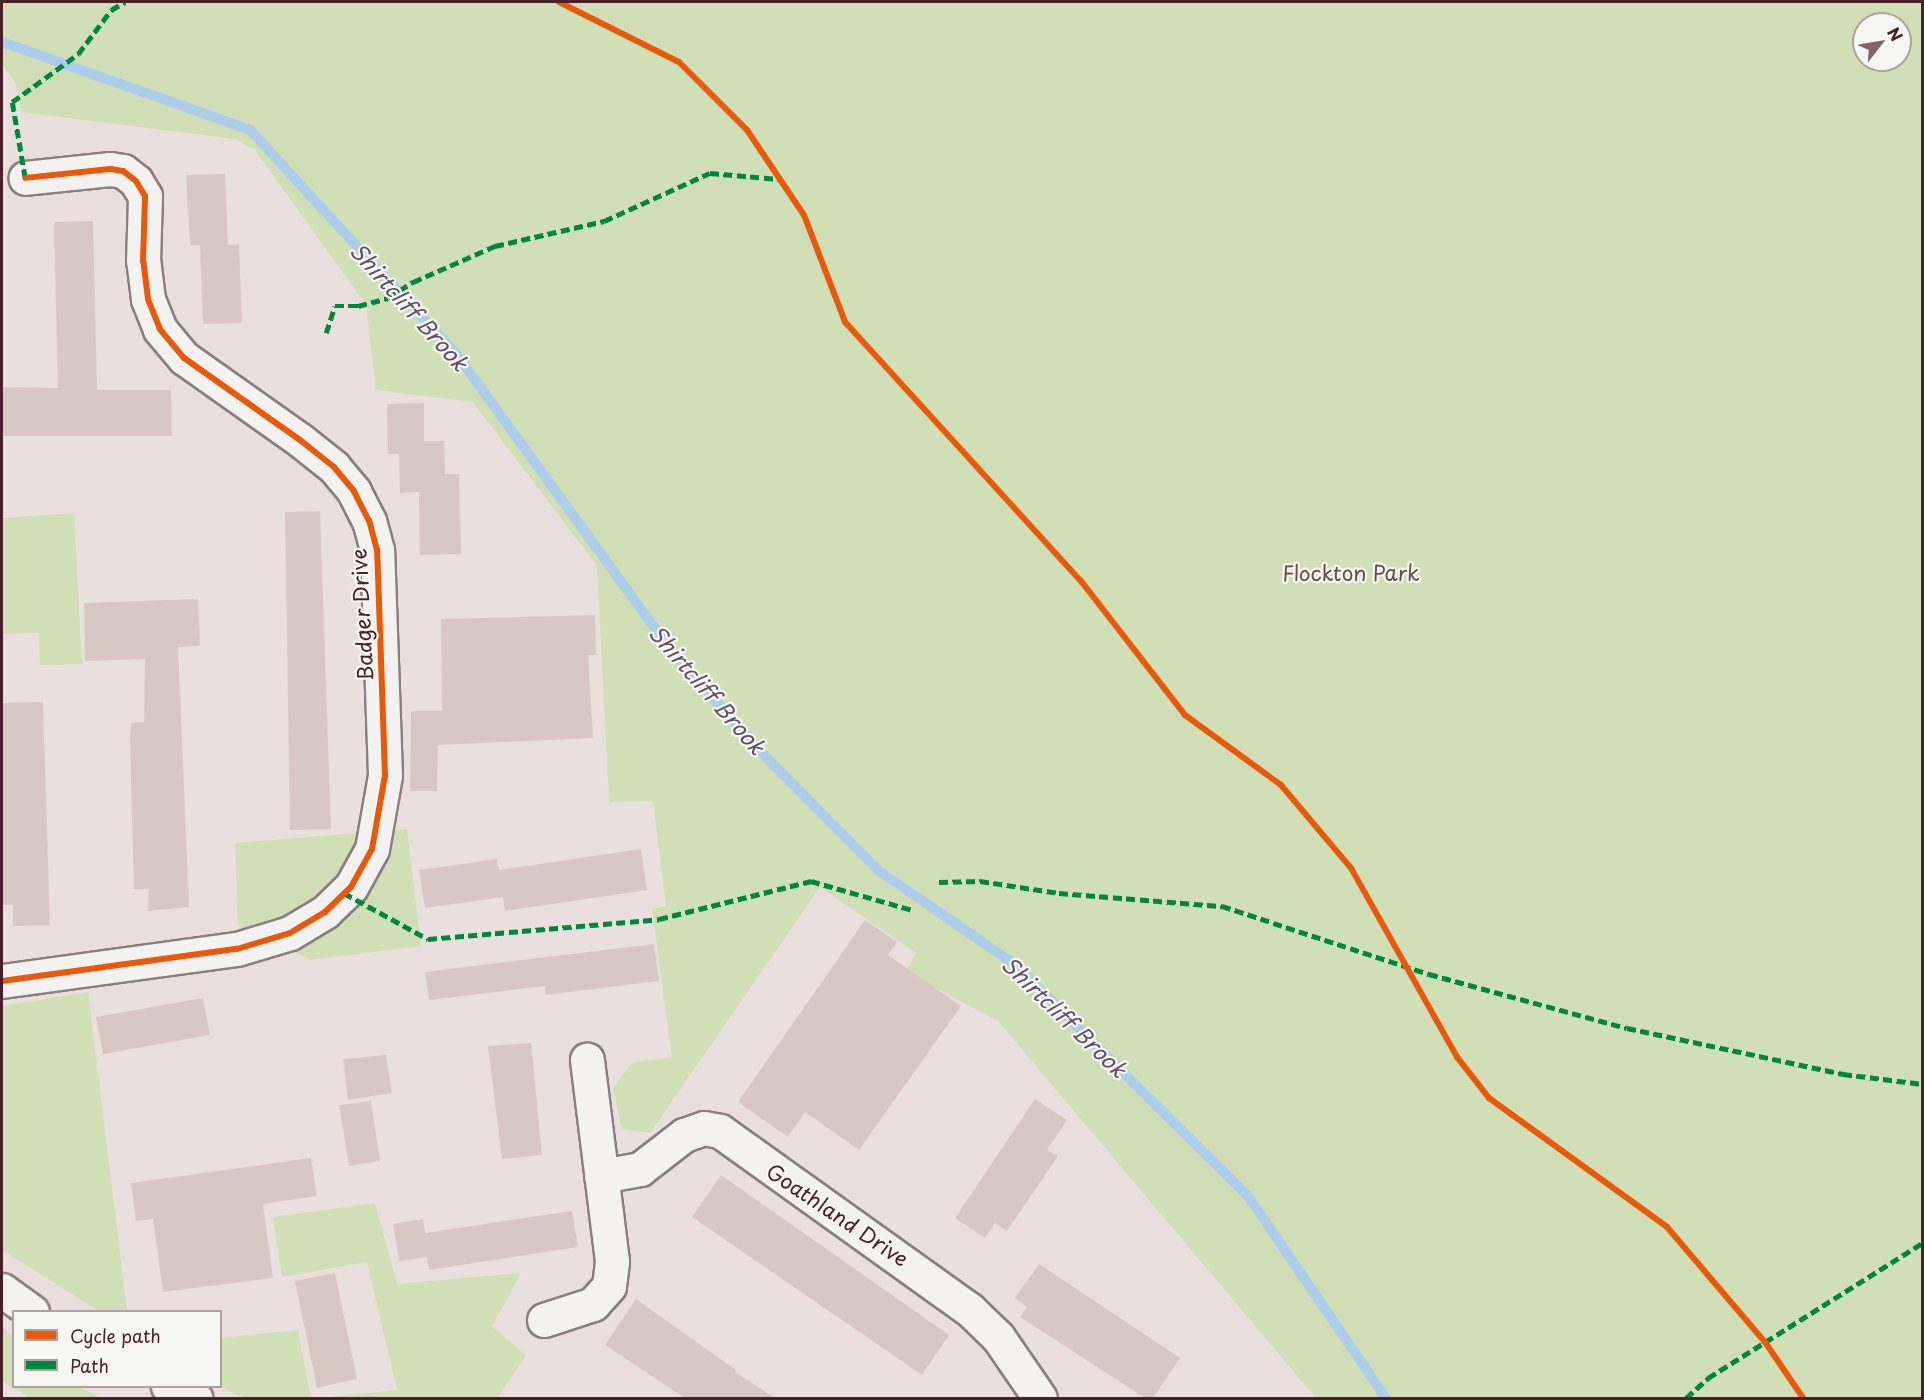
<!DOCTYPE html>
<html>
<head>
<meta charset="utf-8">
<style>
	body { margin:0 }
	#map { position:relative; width:1924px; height:1400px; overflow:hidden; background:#e9e0dd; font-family:"Playpen Sans",sans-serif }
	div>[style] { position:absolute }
	.green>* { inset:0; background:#d0dfb6 }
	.stream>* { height:10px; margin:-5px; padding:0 5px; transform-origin:5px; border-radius:5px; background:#aecdeb }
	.building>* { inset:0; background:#d7c8c4 }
	.roads { filter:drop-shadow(2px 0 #8a7e7e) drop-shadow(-2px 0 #8a7e7e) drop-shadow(0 2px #8a7e7e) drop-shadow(0 -2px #8a7e7e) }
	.minor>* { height:33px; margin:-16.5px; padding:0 16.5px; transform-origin:16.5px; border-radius:16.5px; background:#f3f2f0 }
	.quiet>* { height:4.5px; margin-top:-2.25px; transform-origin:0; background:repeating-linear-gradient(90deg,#00873e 0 9px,transparent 0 13.5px) }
	.cycleway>* { height:6px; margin:-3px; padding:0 3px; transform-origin:3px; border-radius:3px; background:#e8590c }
	span { translate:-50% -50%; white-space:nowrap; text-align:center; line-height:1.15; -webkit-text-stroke:4.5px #f6f6f2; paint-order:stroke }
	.park-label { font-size:21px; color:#664f46 }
	.street-label { font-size:21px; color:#4a1f2b }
	.water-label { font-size:22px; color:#605166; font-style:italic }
	.frame { position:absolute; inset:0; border:3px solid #4a1f2b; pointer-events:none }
	.legend { position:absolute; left:12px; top:1310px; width:210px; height:78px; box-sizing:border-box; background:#f6f6f2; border:2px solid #b1a0a2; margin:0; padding:8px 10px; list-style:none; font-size:18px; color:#4a1f2b }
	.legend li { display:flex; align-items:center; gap:12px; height:30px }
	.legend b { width:30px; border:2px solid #b1a0a2 }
	.north { position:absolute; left:1852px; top:12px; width:60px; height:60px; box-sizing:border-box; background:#f6f6f2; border:2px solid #b1a0a2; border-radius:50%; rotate:59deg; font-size:16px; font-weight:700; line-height:24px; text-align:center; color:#4a1f2b }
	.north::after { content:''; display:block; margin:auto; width:21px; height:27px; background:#826369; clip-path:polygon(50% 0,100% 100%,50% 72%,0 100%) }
</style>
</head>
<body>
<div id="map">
	<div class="green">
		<div style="clip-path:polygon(evenodd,2px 2px,1922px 2px,1922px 1398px,1316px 1398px,998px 1021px,906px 972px,916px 953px,820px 887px,650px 1133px,622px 1129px,613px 1088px,632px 1063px,672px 1057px,652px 909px,666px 906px,653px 801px,609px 802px,597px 566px,473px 402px,376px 390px,366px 305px,255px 150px,235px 139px,21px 112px,16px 84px,2px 63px,2px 2px,1864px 24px,1900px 24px,1900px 60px,1864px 60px,1864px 24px)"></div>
		<div style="clip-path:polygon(74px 513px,82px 664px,40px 665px,39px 633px,2px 634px,2px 518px)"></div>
		<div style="clip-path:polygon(407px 829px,421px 946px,311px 960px,238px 926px,235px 843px)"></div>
		<div style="clip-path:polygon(88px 992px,127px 1311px,99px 1311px,2px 1250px,2px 1006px)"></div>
		<div style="clip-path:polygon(375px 1203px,397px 1284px,521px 1273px,492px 1326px,526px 1356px,497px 1398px,319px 1398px,397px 1390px,367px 1262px,282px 1277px,273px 1217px)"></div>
		<div style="clip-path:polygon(2px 1326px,13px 1337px,14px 1386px,79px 1387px,101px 1398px,30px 1398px,2px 1381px)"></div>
		<div style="clip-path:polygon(298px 1330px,311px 1398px,245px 1398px,220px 1387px,221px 1338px)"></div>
	</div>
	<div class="stream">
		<div style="left:2px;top:42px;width:263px;rotate:19.5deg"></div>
		<div style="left:250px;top:130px;width:306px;rotate:47.4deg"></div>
		<div style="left:457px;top:355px;width:362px;rotate:54.1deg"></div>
		<div style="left:669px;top:648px;width:137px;rotate:48.5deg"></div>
		<div style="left:760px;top:751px;width:169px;rotate:45.2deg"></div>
		<div style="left:879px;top:871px;width:163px;rotate:34.5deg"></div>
		<div style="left:1013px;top:963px;width:331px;rotate:44.8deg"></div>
		<div style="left:1248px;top:1196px;width:245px;rotate:55.7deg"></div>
	</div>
	<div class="building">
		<div style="clip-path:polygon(225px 174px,228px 245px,239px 244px,242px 323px,203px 324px,200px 245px,190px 245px,186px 175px)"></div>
		<div style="clip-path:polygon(93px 221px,97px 390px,171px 390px,172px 436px,2px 436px,3px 387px,58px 388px,54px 222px)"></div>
		<div style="clip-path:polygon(424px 403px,424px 441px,444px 441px,445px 474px,459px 474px,461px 554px,420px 555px,419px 492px,400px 493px,399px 454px,388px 454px,387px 404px)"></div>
		<div style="clip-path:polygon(320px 511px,331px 829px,290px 830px,285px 512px)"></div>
		<div style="clip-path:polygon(198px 599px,200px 646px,178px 647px,189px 907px,148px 911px,149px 889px,134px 889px,130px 740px,131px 723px,144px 722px,145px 659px,85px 661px,84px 603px)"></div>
		<div style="clip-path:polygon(595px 615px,596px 655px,588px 655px,593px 738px,438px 745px,437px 791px,410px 791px,411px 711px,442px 711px,441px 619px)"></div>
		<div style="clip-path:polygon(43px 702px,50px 925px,13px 926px,13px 905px,2px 905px,2px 703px)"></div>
		<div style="clip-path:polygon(641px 849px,647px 890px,505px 911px,503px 897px,425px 908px,419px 870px,497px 859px,499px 870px)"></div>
		<div style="clip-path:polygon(865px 920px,897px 942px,888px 955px,961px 1006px,859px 1150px,805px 1112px,788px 1137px,738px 1102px)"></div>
		<div style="clip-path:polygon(654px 944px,659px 981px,546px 995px,545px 986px,429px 1000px,425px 972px)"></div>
		<div style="clip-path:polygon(203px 998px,210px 1035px,103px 1054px,96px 1017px)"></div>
		<div style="clip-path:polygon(531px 1043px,542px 1155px,502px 1159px,488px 1046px)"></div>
		<div style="clip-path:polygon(386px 1055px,392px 1093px,348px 1100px,343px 1059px)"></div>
		<div style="clip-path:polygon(1035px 1099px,1067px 1120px,1047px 1150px,1058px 1156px,1007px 1231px,995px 1223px,985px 1238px,955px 1218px)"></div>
		<div style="clip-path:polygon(371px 1101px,380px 1161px,349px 1166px,339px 1105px)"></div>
		<div style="clip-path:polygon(311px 1158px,317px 1196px,263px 1204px,273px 1278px,163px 1292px,153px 1219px,136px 1221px,131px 1183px)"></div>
		<div style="clip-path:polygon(721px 1175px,949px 1335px,922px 1375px,692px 1217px)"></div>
		<div style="clip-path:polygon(572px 1211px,578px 1247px,429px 1270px,427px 1257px,399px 1261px,393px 1224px,423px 1219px,425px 1233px)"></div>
		<div style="clip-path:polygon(1039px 1264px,1180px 1358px,1153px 1398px,1145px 1398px,1020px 1317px,1027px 1307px,1015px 1298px)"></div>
		<div style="clip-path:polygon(335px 1273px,357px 1379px,317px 1388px,295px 1281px)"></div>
		<div style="clip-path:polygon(636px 1299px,736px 1370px,735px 1372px,775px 1398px,685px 1398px,605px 1345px)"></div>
	</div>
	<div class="roads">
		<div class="minor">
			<div style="left:2px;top:981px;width:237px;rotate:-7.8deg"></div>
			<div style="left:237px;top:949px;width:55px;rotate:-16.8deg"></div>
			<div style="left:290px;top:933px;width:41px;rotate:-31deg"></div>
			<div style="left:325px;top:912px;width:36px;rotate:-44deg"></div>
			<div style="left:351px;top:887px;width:43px;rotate:-61.1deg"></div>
			<div style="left:372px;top:849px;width:75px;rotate:-80deg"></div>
			<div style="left:385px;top:775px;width:225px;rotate:-92deg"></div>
			<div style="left:377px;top:550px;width:30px;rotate:-105deg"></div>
			<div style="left:369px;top:521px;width:34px;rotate:-117deg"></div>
			<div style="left:354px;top:491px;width:31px;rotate:-130deg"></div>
			<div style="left:334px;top:467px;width:43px;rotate:-141.5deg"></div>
			<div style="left:300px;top:440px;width:142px;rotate:-144.7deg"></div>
			<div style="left:184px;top:358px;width:38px;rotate:-130deg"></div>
			<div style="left:160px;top:329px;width:32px;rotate:-112deg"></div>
			<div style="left:148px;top:299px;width:38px;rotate:-97deg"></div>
			<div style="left:143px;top:261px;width:65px;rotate:-88.2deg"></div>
			<div style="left:145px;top:196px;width:17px;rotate:-121deg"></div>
			<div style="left:136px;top:181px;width:16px;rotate:-142deg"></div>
			<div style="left:123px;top:171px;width:13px;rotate:-171deg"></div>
			<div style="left:110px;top:169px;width:85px;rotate:174deg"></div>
			<div style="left:601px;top:1176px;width:40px;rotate:-10deg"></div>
			<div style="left:640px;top:1169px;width:56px;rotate:-37.7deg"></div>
			<div style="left:684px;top:1135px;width:21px;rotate:-19deg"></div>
			<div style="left:704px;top:1128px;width:16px;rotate:11deg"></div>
			<div style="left:720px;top:1131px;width:306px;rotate:35.6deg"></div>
			<div style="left:969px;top:1309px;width:40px;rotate:44deg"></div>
			<div style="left:998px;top:1337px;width:74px;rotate:55.5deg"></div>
			<div style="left:2px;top:1290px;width:37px;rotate:36deg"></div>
			<div style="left:544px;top:1320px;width:52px;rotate:-18.1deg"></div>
			<div style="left:593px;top:1304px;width:24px;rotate:-48deg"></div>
			<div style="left:609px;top:1286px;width:25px;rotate:-83deg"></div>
			<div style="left:612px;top:1261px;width:203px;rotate:-97.1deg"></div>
			<div style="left:168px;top:1386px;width:30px;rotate:24deg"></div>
		</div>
	</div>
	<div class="quiet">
		<div style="left:25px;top:178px;width:77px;rotate:-99.7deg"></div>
		<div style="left:12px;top:102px;width:82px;rotate:-36deg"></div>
		<div style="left:78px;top:54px;width:55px;rotate:-53.1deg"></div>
		<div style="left:111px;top:10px;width:16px;rotate:-30deg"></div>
		<div style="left:326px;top:333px;width:28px;rotate:-72deg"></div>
		<div style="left:335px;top:306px;width:23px"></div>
		<div style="left:358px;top:306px;width:31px;rotate:-15deg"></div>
		<div style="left:388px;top:298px;width:30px;rotate:-33deg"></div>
		<div style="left:413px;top:282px;width:90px;rotate:-23.7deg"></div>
		<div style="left:495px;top:246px;width:112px;rotate:-12.9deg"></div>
		<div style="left:604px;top:221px;width:116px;rotate:-24.4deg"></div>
		<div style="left:710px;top:173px;width:69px;rotate:5deg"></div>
		<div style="left:939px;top:882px;width:41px;rotate:-1.4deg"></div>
		<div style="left:980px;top:881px;width:80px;rotate:8.6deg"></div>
		<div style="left:1059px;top:893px;width:164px;rotate:4.6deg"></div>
		<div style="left:1222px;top:906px;width:218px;rotate:18.2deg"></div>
		<div style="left:1429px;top:974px;width:205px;rotate:15.3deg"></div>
		<div style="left:1627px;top:1028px;width:221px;rotate:12deg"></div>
		<div style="left:1843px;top:1074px;width:80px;rotate:7.2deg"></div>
		<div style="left:344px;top:893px;width:96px;rotate:28.7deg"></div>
		<div style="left:428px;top:939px;width:232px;rotate:-4.9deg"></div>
		<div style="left:659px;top:919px;width:157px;rotate:-14deg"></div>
		<div style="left:811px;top:881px;width:105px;rotate:16deg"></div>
		<div style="left:1686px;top:1398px;width:30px;rotate:-42deg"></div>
		<div style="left:1708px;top:1378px;width:253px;rotate:-32.2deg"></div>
	</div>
	<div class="cycleway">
		<div style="left:559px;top:2px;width:134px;rotate:26.6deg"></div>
		<div style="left:679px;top:62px;width:96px;rotate:45deg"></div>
		<div style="left:747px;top:130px;width:102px;rotate:56.2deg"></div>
		<div style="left:804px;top:215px;width:115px;rotate:69deg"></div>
		<div style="left:845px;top:322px;width:350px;rotate:47.7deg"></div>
		<div style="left:1081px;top:581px;width:170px;rotate:52.2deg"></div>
		<div style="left:1185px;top:715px;width:119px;rotate:36.1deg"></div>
		<div style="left:1281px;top:785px;width:109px;rotate:49.9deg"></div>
		<div style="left:1351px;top:868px;width:217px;rotate:60.7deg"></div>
		<div style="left:1457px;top:1057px;width:52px;rotate:52deg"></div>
		<div style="left:1489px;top:1098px;width:220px;rotate:35.9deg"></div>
		<div style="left:1667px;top:1227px;width:151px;rotate:49.6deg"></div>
		<div style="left:1765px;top:1342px;width:68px;rotate:55.8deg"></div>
		<div style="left:2px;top:981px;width:237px;rotate:-7.8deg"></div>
		<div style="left:237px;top:949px;width:55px;rotate:-16.8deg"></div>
		<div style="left:290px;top:933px;width:41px;rotate:-31deg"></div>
		<div style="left:325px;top:912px;width:36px;rotate:-44deg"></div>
		<div style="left:351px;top:887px;width:43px;rotate:-61.1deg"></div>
		<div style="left:372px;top:849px;width:75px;rotate:-80deg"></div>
		<div style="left:385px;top:775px;width:225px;rotate:-92deg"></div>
		<div style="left:377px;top:550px;width:30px;rotate:-105deg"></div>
		<div style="left:369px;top:521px;width:34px;rotate:-117deg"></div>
		<div style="left:354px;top:491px;width:31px;rotate:-130deg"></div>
		<div style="left:334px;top:467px;width:43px;rotate:-141.5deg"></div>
		<div style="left:300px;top:440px;width:142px;rotate:-144.7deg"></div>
		<div style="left:184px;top:358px;width:38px;rotate:-130deg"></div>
		<div style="left:160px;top:329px;width:32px;rotate:-112deg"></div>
		<div style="left:148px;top:299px;width:38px;rotate:-97deg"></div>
		<div style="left:143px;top:261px;width:65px;rotate:-88.2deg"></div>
		<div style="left:145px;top:196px;width:17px;rotate:-121deg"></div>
		<div style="left:136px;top:181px;width:16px;rotate:-142deg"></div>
		<div style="left:123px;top:171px;width:13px;rotate:-171deg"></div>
		<div style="left:110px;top:169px;width:85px;rotate:174deg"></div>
	</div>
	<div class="park-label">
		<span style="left:1351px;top:572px">Flockton Park</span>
	</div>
	<div class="street-label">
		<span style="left:361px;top:615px;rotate:-93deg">Badger Drive</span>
		<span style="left:838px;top:1214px;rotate:34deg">Goathland Drive</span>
	</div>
	<div class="water-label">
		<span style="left:410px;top:306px;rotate:48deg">Shirtcliff Brook</span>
		<span style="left:708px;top:689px;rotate:49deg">Shirtcliff Brook</span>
		<span style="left:1065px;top:1016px;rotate:44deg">Shirtcliff Brook</span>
	</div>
	<div class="frame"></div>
	<ul class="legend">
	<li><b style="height:8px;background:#e8590c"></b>Cycle path</li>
	<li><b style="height:8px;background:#00873e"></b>Path</li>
	</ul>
	<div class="north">N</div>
</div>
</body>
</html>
